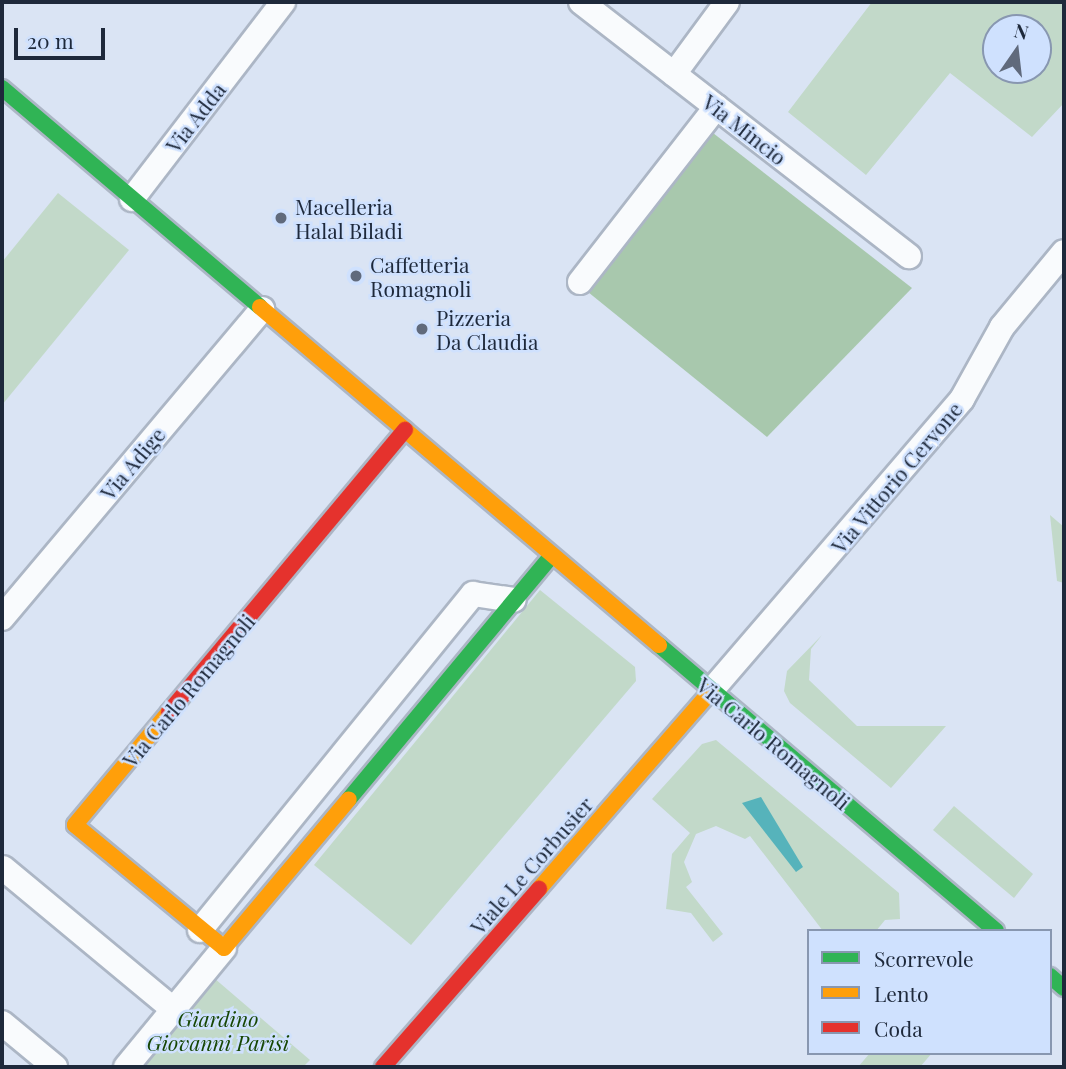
<!DOCTYPE html>
<html>
<head>
<meta charset="utf-8">
<style>
	body { margin:0 }
	#map { position:relative; width:1066px; height:1069px; overflow:hidden; background:#dae4f4; font-family:"Playfair Display",serif }
	div>[style] { position:absolute }
	.green>* { inset:0; background:#c2d9c9 }
	.forest>* { inset:0; background:#a8c8ad }
	.water>* { inset:0; background:#56b3bb }
	.roads { filter:drop-shadow(2px 0 #acb6c5) drop-shadow(-2px 0 #acb6c5) drop-shadow(0 2px #acb6c5) drop-shadow(0 -2px #acb6c5) }
	.street>* { height:24px; margin:-12px; padding:0 12px; transform-origin:12px; border-radius:12px; background:#f9fbfd }
	.fast>* { height:16px; margin:-8px; padding:0 8px; transform-origin:8px; border-radius:8px; background:#30b455 }
	.slow>* { height:16px; margin:-8px; padding:0 8px; transform-origin:8px; border-radius:8px; background:#ff9f0a }
	.jam>* { height:16px; margin:-8px; padding:0 8px; transform-origin:8px; border-radius:8px; background:#e5322d }
	.dots>* { width:19px; height:19px; translate:-50% -50%; box-sizing:border-box; border:4px solid #cfe1fe; border-radius:50% }
	span { translate:-50% -50%; white-space:nowrap; text-align:center; line-height:1.15; -webkit-text-stroke:5px #cfe1fe; paint-order:stroke }
	.street-label { font-size:21px; color:#1e293b }
	.poi-label { font-size:21px; color:#1e293b }
	.left { translate:0 -50%; text-align:left }
	.park-label { font-size:21px; color:#164603; font-style:italic }
	.frame { position:absolute; inset:0; border:4px solid #1e293b; pointer-events:none }
	.legend { position:absolute; left:807px; top:929px; width:245px; height:126px; box-sizing:border-box; background:#cfe1fe; border:2px solid #8897b0; margin:0; padding:9px 12px; list-style:none; font-size:21px; color:#1e293b }
	.legend li { display:flex; align-items:center; gap:14px; height:35px }
	.legend b { width:35px; border:2px solid #8897b0 }
	.north { position:absolute; left:982px; top:14px; width:70px; height:70px; box-sizing:border-box; background:#cfe1fe; border:2px solid #8897b0; border-radius:50%; rotate:14deg; font-size:19px; font-weight:700; line-height:28px; text-align:center; color:#1e293b }
	.north::after { content:''; display:block; margin:auto; width:24px; height:32px; background:#606a7c; clip-path:polygon(50% 0,100% 100%,50% 72%,0 100%) }
	.scale { position:absolute; left:14px; top:28px; width:91px; height:32px; box-sizing:border-box; border:4px solid #1e293b; border-top:0; padding-left:9px; font-size:21px; line-height:24px; white-space:nowrap; color:#1e293b; -webkit-text-stroke:5px #cfe1fe; paint-order:stroke }
</style>
</head>
<body>
<div id="map">
	<div class="green">
		<div style="clip-path:polygon(evenodd,872px 2px,1064px 2px,1064px 103px,1032px 137px,950px 73px,866px 175px,788px 112px,872px 2px,1038px 28px,1038px 70px,996px 70px,996px 28px,1038px 28px)"></div>
		<div style="clip-path:polygon(58px 193px,129px 250px,2px 405px,2px 262px)"></div>
		<div style="clip-path:polygon(1050px 515px,1064px 527px,1064px 583px,1057px 581px)"></div>
		<div style="clip-path:polygon(540px 590px,635px 667px,636px 681px,411px 945px,314px 865px)"></div>
		<div style="clip-path:polygon(822px 635px,811px 649px,809px 680px,857px 726px,946px 726px,891px 788px,790px 703px,784px 691px,787px 671px)"></div>
		<div style="clip-path:polygon(716px 740px,899px 893px,900px 919px,885px 920px,876px 931px,823px 931px,750px 836px,745px 839px,716px 826px,696px 834px,684px 862px,692px 882px,686px 887px,723px 934px,713px 942px,691px 913px,666px 909px,672px 854px,690px 833px,652px 799px,702px 744px)"></div>
		<div style="clip-path:polygon(954px 806px,1033px 874px,1014px 898px,933px 830px)"></div>
		<div style="clip-path:polygon(214px 978px,310px 1060px,303px 1067px,138px 1067px)"></div>
		<div style="clip-path:polygon(870px 1053px,932px 1053px,920px 1067px,858px 1067px)"></div>
	</div>
	<div class="forest">
		<div style="clip-path:polygon(713px 133px,912px 288px,767px 437px,588px 292px)"></div>
	</div>
	<div class="water">
		<div style="clip-path:polygon(761px 797px,803px 867px,796px 872px,742px 803px)"></div>
	</div>
	<div class="roads">
		<div class="street">
			<div style="left:581px;top:2px;width:415px;rotate:37.8deg"></div>
			<div style="left:674px;top:74px;width:89px;rotate:-53.6deg"></div>
			<div style="left:132px;top:199px;width:248px;rotate:-52.5deg"></div>
			<div style="left:580px;top:282px;width:222px;rotate:-52.1deg"></div>
			<div style="left:2px;top:618px;width:404px;rotate:-49.9deg"></div>
			<div style="left:711px;top:691px;width:385px;rotate:-49.3deg"></div>
			<div style="left:962px;top:399px;width:82px;rotate:-60.9deg"></div>
			<div style="left:1002px;top:327px;width:97px;rotate:-50.4deg"></div>
			<div style="left:3px;top:868px;width:222px;rotate:39.7deg"></div>
			<div style="left:200px;top:930px;width:433px;rotate:-50.9deg"></div>
			<div style="left:473px;top:594px;width:41px;rotate:8.3deg"></div>
			<div style="left:2px;top:1023px;width:69px;rotate:39.7deg"></div>
			<div style="left:126px;top:1067px;width:154px;rotate:-50.5deg"></div>
		</div>
		<div class="fast">
			<div style="left:2px;top:88px;width:338px;rotate:40.3deg"></div>
			<div style="left:659px;top:645px;width:442px;rotate:40.3deg"></div>
			<div style="left:349px;top:799px;width:317px;rotate:-50.2deg"></div>
			<div style="left:1050px;top:976px;width:18px;rotate:41deg"></div>
		</div>
		<div class="slow">
			<div style="left:260px;top:307px;width:523px;rotate:40.27deg"></div>
			<div style="left:169px;top:712px;width:147px;rotate:129.8deg"></div>
			<div style="left:75px;top:825px;width:193px;rotate:39.5deg"></div>
			<div style="left:224px;top:948px;width:194px;rotate:-50deg"></div>
			<div style="left:539px;top:889px;width:262px;rotate:-49deg"></div>
		</div>
		<div class="jam">
			<div style="left:169px;top:712px;width:368px;rotate:-50.1deg"></div>
			<div style="left:383px;top:1067px;width:237px;rotate:-48.8deg"></div>
		</div>
	</div>
	<div class="dots">
		<div style="left:281px;top:218px;background:#606a7c"></div>
		<div style="left:356px;top:276px;background:#606a7c"></div>
		<div style="left:422px;top:329px;background:#606a7c"></div>
	</div>
	<div class="street-label">
		<span style="left:195px;top:117px;rotate:-52deg">Via Adda</span>
		<span style="left:745px;top:129px;rotate:38deg">Via Mincio</span>
		<span style="left:132px;top:463px;rotate:-50deg">Via Adige</span>
		<span style="left:896px;top:477px;rotate:-50deg">Via Vittorio Cervone</span>
		<span style="left:188px;top:690px;rotate:-50deg">Via Carlo Romagnoli</span>
		<span style="left:774px;top:743px;rotate:40deg">Via Carlo Romagnoli</span>
		<span style="left:531px;top:865px;rotate:-49deg">Viale Le Corbusier</span>
	</div>
	<div class="poi-label">
		<span class="left" style="left:295px;top:218px">Macelleria<br>Halal Biladi</span>
		<span class="left" style="left:370px;top:276px">Caffetteria<br>Romagnoli</span>
		<span class="left" style="left:436px;top:329px">Pizzeria<br>Da Claudia</span>
	</div>
	<div class="park-label">
		<span style="left:218px;top:1030px">Giardino<br>Giovanni Parisi</span>
	</div>
	<div class="frame"></div>
	<ul class="legend">
	<li><b style="height:9px;background:#30b455"></b>Scorrevole</li>
	<li><b style="height:9px;background:#ff9f0a"></b>Lento</li>
	<li><b style="height:9px;background:#e5322d"></b>Coda</li>
	</ul>
	<div class="north">N</div>
	<div class="scale">20 m</div>
</div>
</body>
</html>
